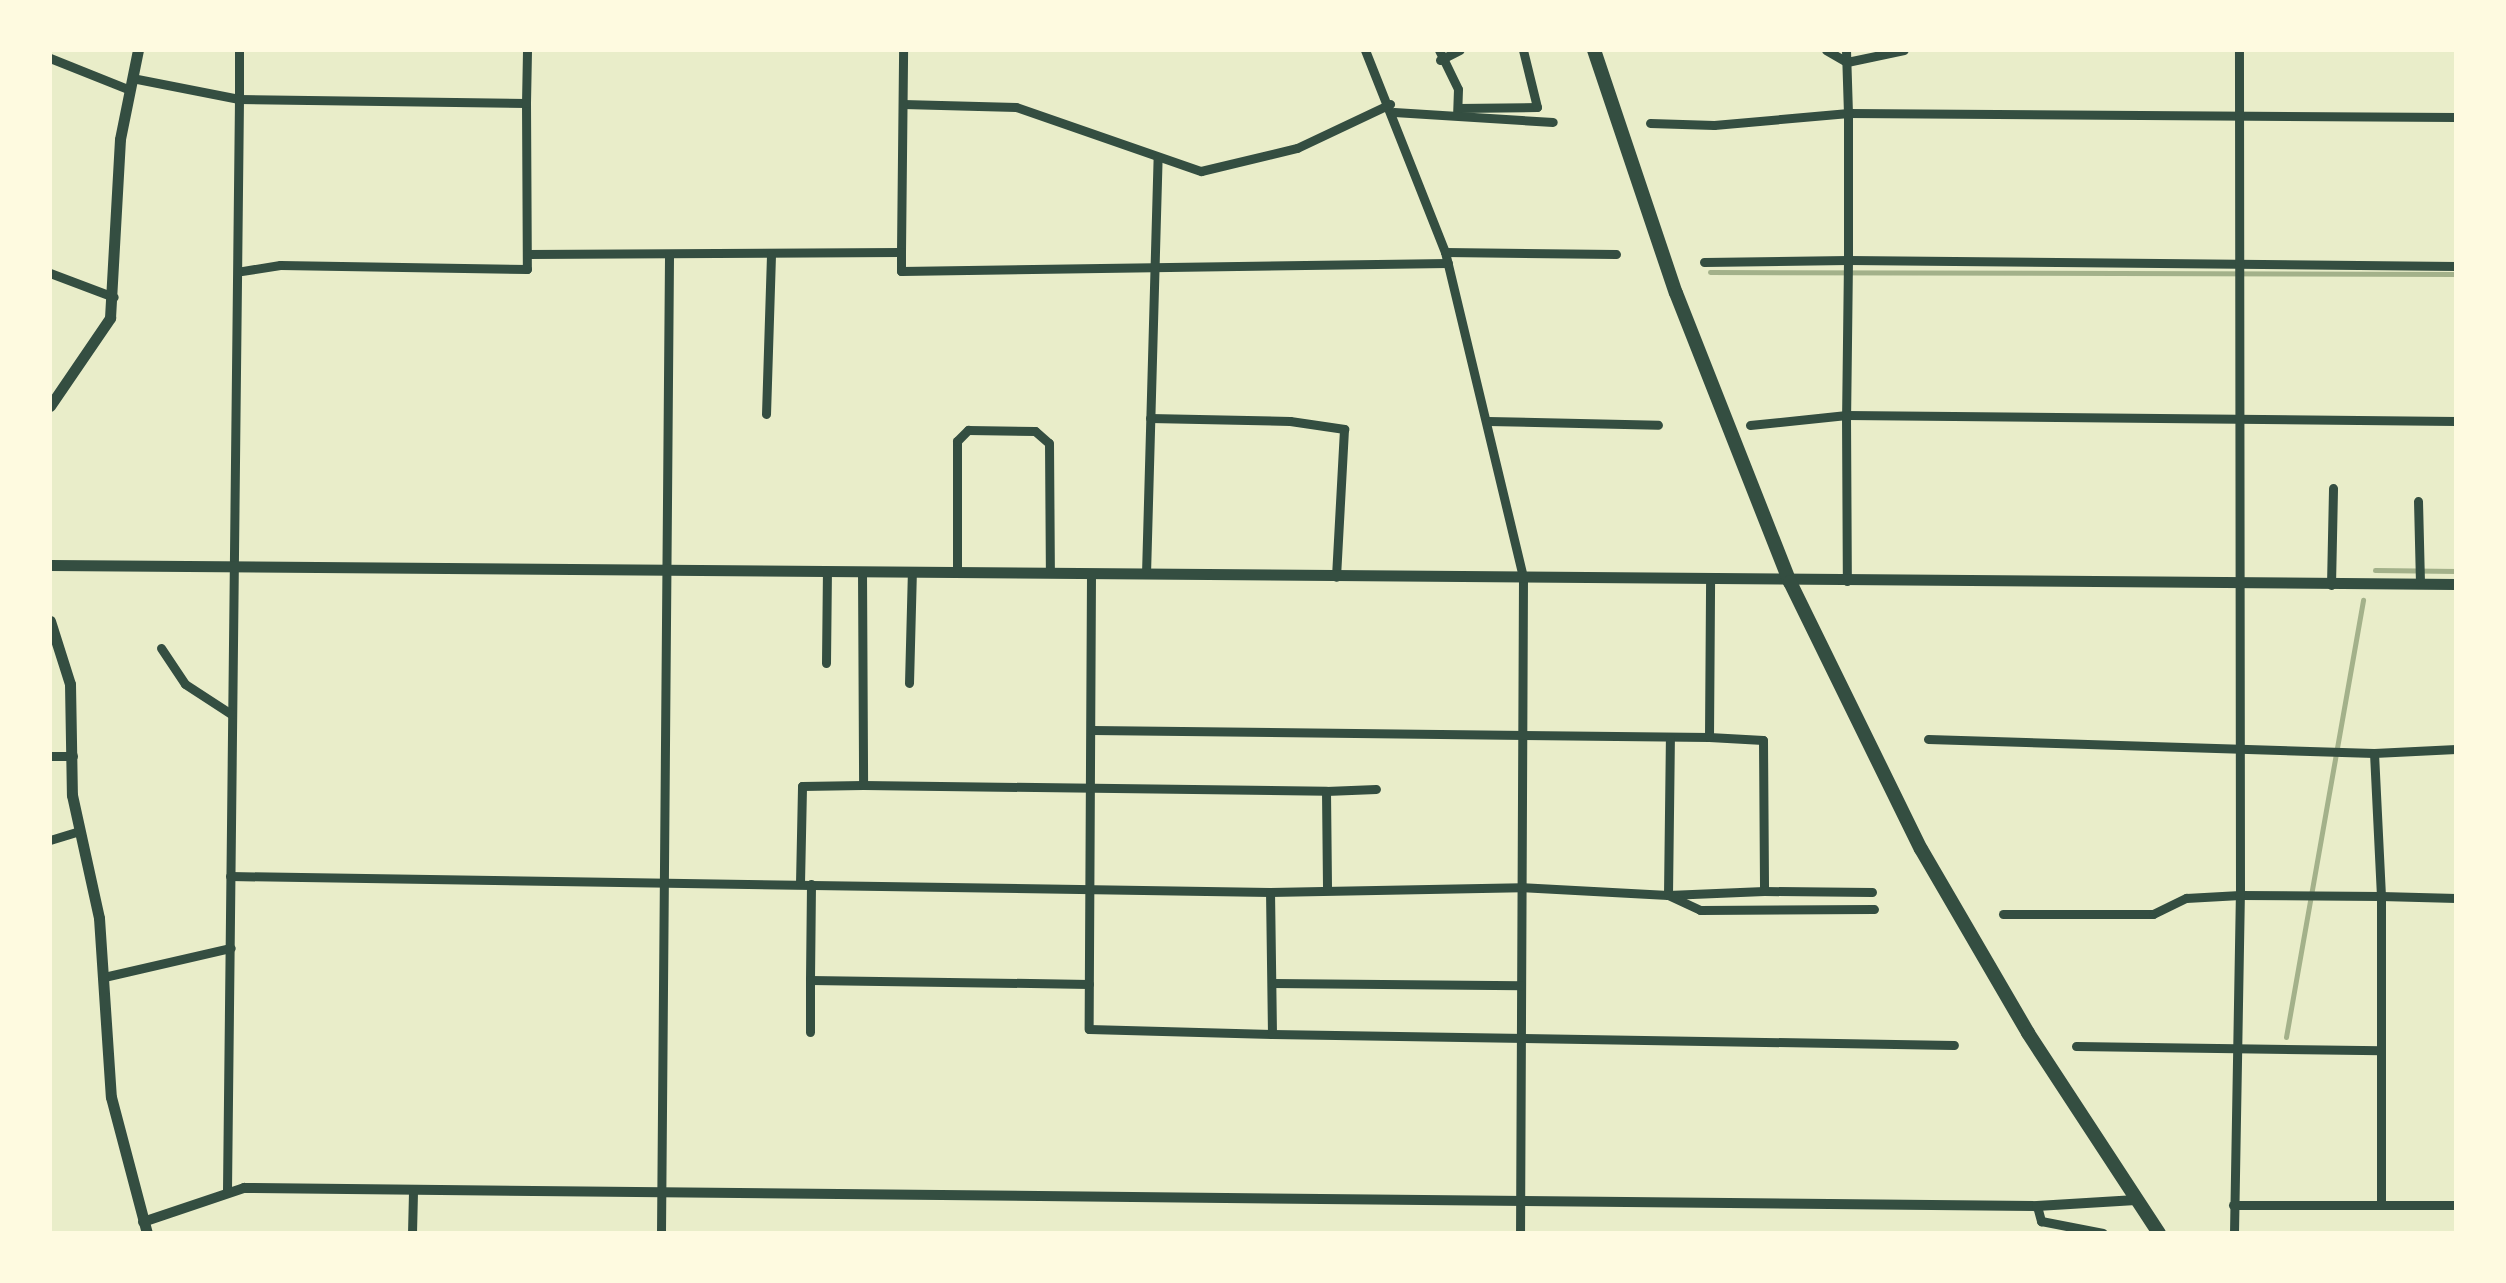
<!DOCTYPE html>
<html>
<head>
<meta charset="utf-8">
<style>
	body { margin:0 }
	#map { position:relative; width:2506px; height:1283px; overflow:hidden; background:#e9edc9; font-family:"Golos Text",sans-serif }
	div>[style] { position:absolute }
	.stream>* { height:5px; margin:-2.5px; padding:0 2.5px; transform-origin:2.5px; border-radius:2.5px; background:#a3b18a }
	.minor>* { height:9px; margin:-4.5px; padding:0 4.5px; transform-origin:4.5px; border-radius:4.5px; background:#344e41 }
	.tertiary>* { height:10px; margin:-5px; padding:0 5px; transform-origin:5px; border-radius:5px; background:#344e41 }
	.secondary>* { height:11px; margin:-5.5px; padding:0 5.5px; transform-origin:5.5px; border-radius:5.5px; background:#344e41 }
	.trunk>* { height:14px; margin:-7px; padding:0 7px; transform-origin:7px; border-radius:7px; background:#344e41 }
	span { translate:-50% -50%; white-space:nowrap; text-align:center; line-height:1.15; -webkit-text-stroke:9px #fefae0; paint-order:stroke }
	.frame { position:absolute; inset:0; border:52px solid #fefae0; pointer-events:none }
</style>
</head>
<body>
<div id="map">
	<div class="stream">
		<div style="left:1710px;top:272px;width:746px;rotate:0.15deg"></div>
		<div style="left:2375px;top:570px;width:81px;rotate:0.7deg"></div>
		<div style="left:2286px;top:1037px;width:444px;rotate:-80deg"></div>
	</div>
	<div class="minor">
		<div style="left:239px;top:50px;width:49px;rotate:90deg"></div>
		<div style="left:239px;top:99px;width:287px;rotate:0.8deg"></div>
		<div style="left:526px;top:103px;width:166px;rotate:89.7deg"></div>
		<div style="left:527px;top:269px;width:247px;rotate:-179.1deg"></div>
		<div style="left:280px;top:265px;width:39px;rotate:171deg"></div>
		<div style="left:1365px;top:50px;width:217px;rotate:68.4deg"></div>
		<div style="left:1445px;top:252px;width:335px;rotate:76.5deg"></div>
		<div style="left:1523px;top:578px;width:655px;rotate:90.26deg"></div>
		<div style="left:1439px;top:50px;width:43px;rotate:64deg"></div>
		<div style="left:1458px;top:89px;width:23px;rotate:92deg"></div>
		<div style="left:1826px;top:50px;width:24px;rotate:30deg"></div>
		<div style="left:1847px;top:62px;width:58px;rotate:-11.9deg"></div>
		<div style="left:1846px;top:50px;width:63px;rotate:88.2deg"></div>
		<div style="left:1848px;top:113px;width:608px;rotate:0.38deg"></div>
		<div style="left:50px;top:58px;width:86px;rotate:21.8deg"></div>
		<div style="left:1440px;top:60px;width:22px;rotate:-27deg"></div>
		<div style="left:132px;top:78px;width:109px;rotate:11.1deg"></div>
		<div style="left:239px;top:99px;width:1092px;rotate:90.63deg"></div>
		<div style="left:526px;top:103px;width:53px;rotate:-88.9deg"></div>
		<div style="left:903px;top:104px;width:113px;rotate:1.5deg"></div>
		<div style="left:1016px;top:107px;width:196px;rotate:19.1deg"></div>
		<div style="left:1201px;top:171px;width:99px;rotate:-13.5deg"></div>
		<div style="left:1297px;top:148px;width:103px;rotate:-25.3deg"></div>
		<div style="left:1458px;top:108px;width:79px;rotate:-0.7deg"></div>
		<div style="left:1537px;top:107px;width:59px;rotate:-103.8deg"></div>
		<div style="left:1394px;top:112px;width:159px;rotate:3.6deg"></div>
		<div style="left:1650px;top:123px;width:64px;rotate:1.8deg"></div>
		<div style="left:1714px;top:125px;width:135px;rotate:-5.1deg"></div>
		<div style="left:1848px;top:113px;width:147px;rotate:90deg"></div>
		<div style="left:1848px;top:260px;width:608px;rotate:0.57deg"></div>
		<div style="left:901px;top:252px;width:202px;rotate:-89.4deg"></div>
		<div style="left:1445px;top:252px;width:171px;rotate:0.7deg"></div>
		<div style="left:527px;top:254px;width:374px;rotate:-0.3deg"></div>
		<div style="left:901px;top:252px;width:19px;rotate:90deg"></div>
		<div style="left:901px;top:271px;width:547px;rotate:-0.84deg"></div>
		<div style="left:1704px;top:262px;width:144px;rotate:-0.8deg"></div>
		<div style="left:1848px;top:260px;width:155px;rotate:90.7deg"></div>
		<div style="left:1846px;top:415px;width:610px;rotate:0.56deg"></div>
		<div style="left:50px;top:273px;width:68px;rotate:20.6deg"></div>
		<div style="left:766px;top:414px;width:161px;rotate:-88.2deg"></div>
		<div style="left:1150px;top:418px;width:140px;rotate:1.2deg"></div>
		<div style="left:1290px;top:421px;width:55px;rotate:8.4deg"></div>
		<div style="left:1344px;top:429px;width:148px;rotate:93.1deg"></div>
		<div style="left:1488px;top:421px;width:170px;rotate:1.3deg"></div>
		<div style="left:1750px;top:425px;width:97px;rotate:-5.9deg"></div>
		<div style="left:1846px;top:415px;width:166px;rotate:89.7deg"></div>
		<div style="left:2418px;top:501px;width:83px;rotate:88.6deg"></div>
		<div style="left:862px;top:571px;width:214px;rotate:89.7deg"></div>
		<div style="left:957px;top:572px;width:131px;rotate:-90deg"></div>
		<div style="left:957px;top:441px;width:16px;rotate:-45deg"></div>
		<div style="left:968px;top:430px;width:67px;rotate:0.9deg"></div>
		<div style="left:1035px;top:431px;width:18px;rotate:41deg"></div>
		<div style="left:1049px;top:443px;width:130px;rotate:89.6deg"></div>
		<div style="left:1091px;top:574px;width:455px;rotate:90.3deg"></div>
		<div style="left:1089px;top:1029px;width:183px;rotate:1.6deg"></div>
		<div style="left:1272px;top:1034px;width:142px;rotate:-90.8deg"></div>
		<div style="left:1146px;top:574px;width:417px;rotate:-88.4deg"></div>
		<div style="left:2331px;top:585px;width:97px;rotate:-88.8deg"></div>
		<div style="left:161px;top:648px;width:43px;rotate:56.3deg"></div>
		<div style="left:185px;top:684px;width:55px;rotate:33.1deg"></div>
		<div style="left:826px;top:663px;width:92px;rotate:-89.4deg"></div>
		<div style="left:909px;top:683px;width:111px;rotate:-88.5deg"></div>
		<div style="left:1092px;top:730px;width:617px;rotate:0.65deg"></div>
		<div style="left:1709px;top:737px;width:54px;rotate:3.2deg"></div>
		<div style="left:1763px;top:740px;width:151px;rotate:89.6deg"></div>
		<div style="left:1764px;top:891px;width:96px;rotate:177.6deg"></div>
		<div style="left:1668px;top:895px;width:157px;rotate:-89.3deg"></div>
		<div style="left:1709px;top:737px;width:155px;rotate:-89.6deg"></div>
		<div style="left:1928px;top:739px;width:446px;rotate:1.8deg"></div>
		<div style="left:2374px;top:753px;width:82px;rotate:-2.8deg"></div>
		<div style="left:50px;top:756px;width:23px"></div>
		<div style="left:1326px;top:791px;width:50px;rotate:-2.3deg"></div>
		<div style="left:50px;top:840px;width:30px;rotate:-17deg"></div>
		<div style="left:230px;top:876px;width:1040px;rotate:0.88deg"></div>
		<div style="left:1270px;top:892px;width:251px;rotate:-1.1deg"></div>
		<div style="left:1521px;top:887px;width:147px;rotate:3.1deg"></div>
		<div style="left:1668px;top:895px;width:35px;rotate:25deg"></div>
		<div style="left:1700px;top:910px;width:174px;rotate:-0.3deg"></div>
		<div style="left:800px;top:883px;width:97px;rotate:-88.8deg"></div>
		<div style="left:802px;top:786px;width:61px;rotate:-0.9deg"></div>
		<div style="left:863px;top:785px;width:463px;rotate:0.7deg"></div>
		<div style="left:1326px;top:791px;width:99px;rotate:89.4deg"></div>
		<div style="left:811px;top:884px;width:96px;rotate:90.6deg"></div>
		<div style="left:810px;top:980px;width:279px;rotate:0.8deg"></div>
		<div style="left:1764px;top:891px;width:108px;rotate:0.5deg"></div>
		<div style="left:2003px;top:914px;width:150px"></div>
		<div style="left:2153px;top:914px;width:37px;rotate:-26deg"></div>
		<div style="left:2186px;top:898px;width:54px;rotate:-3.2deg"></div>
		<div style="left:2240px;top:895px;width:141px;rotate:0.4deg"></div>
		<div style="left:2381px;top:896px;width:143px;rotate:-92.8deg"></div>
		<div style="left:104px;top:977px;width:130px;rotate:-12.9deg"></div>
		<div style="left:810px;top:980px;width:52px;rotate:90deg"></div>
		<div style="left:1272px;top:983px;width:249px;rotate:0.5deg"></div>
		<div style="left:1272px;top:1034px;width:682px;rotate:0.92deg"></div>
		<div style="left:2076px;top:1046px;width:305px;rotate:0.8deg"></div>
		<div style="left:2381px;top:1204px;width:308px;rotate:-90deg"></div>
		<div style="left:2381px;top:896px;width:75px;rotate:1.5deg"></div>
		<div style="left:2233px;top:1205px;width:223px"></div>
		<div style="left:2037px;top:1206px;width:16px;rotate:75deg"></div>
		<div style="left:2041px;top:1221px;width:63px;rotate:11deg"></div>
		<div style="left:412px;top:1233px;width:42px;rotate:-88.6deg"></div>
		<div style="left:661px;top:1233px;width:979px;rotate:-89.53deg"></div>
		<div style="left:2234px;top:1233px;width:338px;rotate:-89deg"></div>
		<div style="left:2240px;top:895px;width:845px;rotate:-90.07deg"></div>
	</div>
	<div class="tertiary">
		<div style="left:143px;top:1222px;width:107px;rotate:-18.6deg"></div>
		<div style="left:244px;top:1188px;width:1793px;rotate:0.58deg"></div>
		<div style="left:2037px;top:1206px;width:99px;rotate:-3.5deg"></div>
	</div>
	<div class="secondary">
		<div style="left:50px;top:406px;width:107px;rotate:-55.7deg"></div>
		<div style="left:110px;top:318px;width:179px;rotate:-86.8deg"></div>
		<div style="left:120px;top:139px;width:91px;rotate:-78.6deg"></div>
		<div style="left:50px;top:565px;width:2406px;rotate:0.45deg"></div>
		<div style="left:50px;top:621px;width:66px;rotate:72.4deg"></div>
		<div style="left:70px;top:684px;width:111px;rotate:89deg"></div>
		<div style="left:72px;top:795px;width:126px;rotate:77.6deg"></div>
		<div style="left:99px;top:918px;width:179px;rotate:86.2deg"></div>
		<div style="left:111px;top:1097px;width:141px;rotate:75.2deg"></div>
	</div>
	<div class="trunk">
		<div style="left:1594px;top:50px;width:256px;rotate:71.4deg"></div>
		<div style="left:1676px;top:293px;width:311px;rotate:68.5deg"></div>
		<div style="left:1790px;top:582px;width:297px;rotate:63.9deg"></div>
		<div style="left:1921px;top:849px;width:213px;rotate:59.8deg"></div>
		<div style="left:2028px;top:1033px;width:239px;rotate:56.8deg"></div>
	</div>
	<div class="frame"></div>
</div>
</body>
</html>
